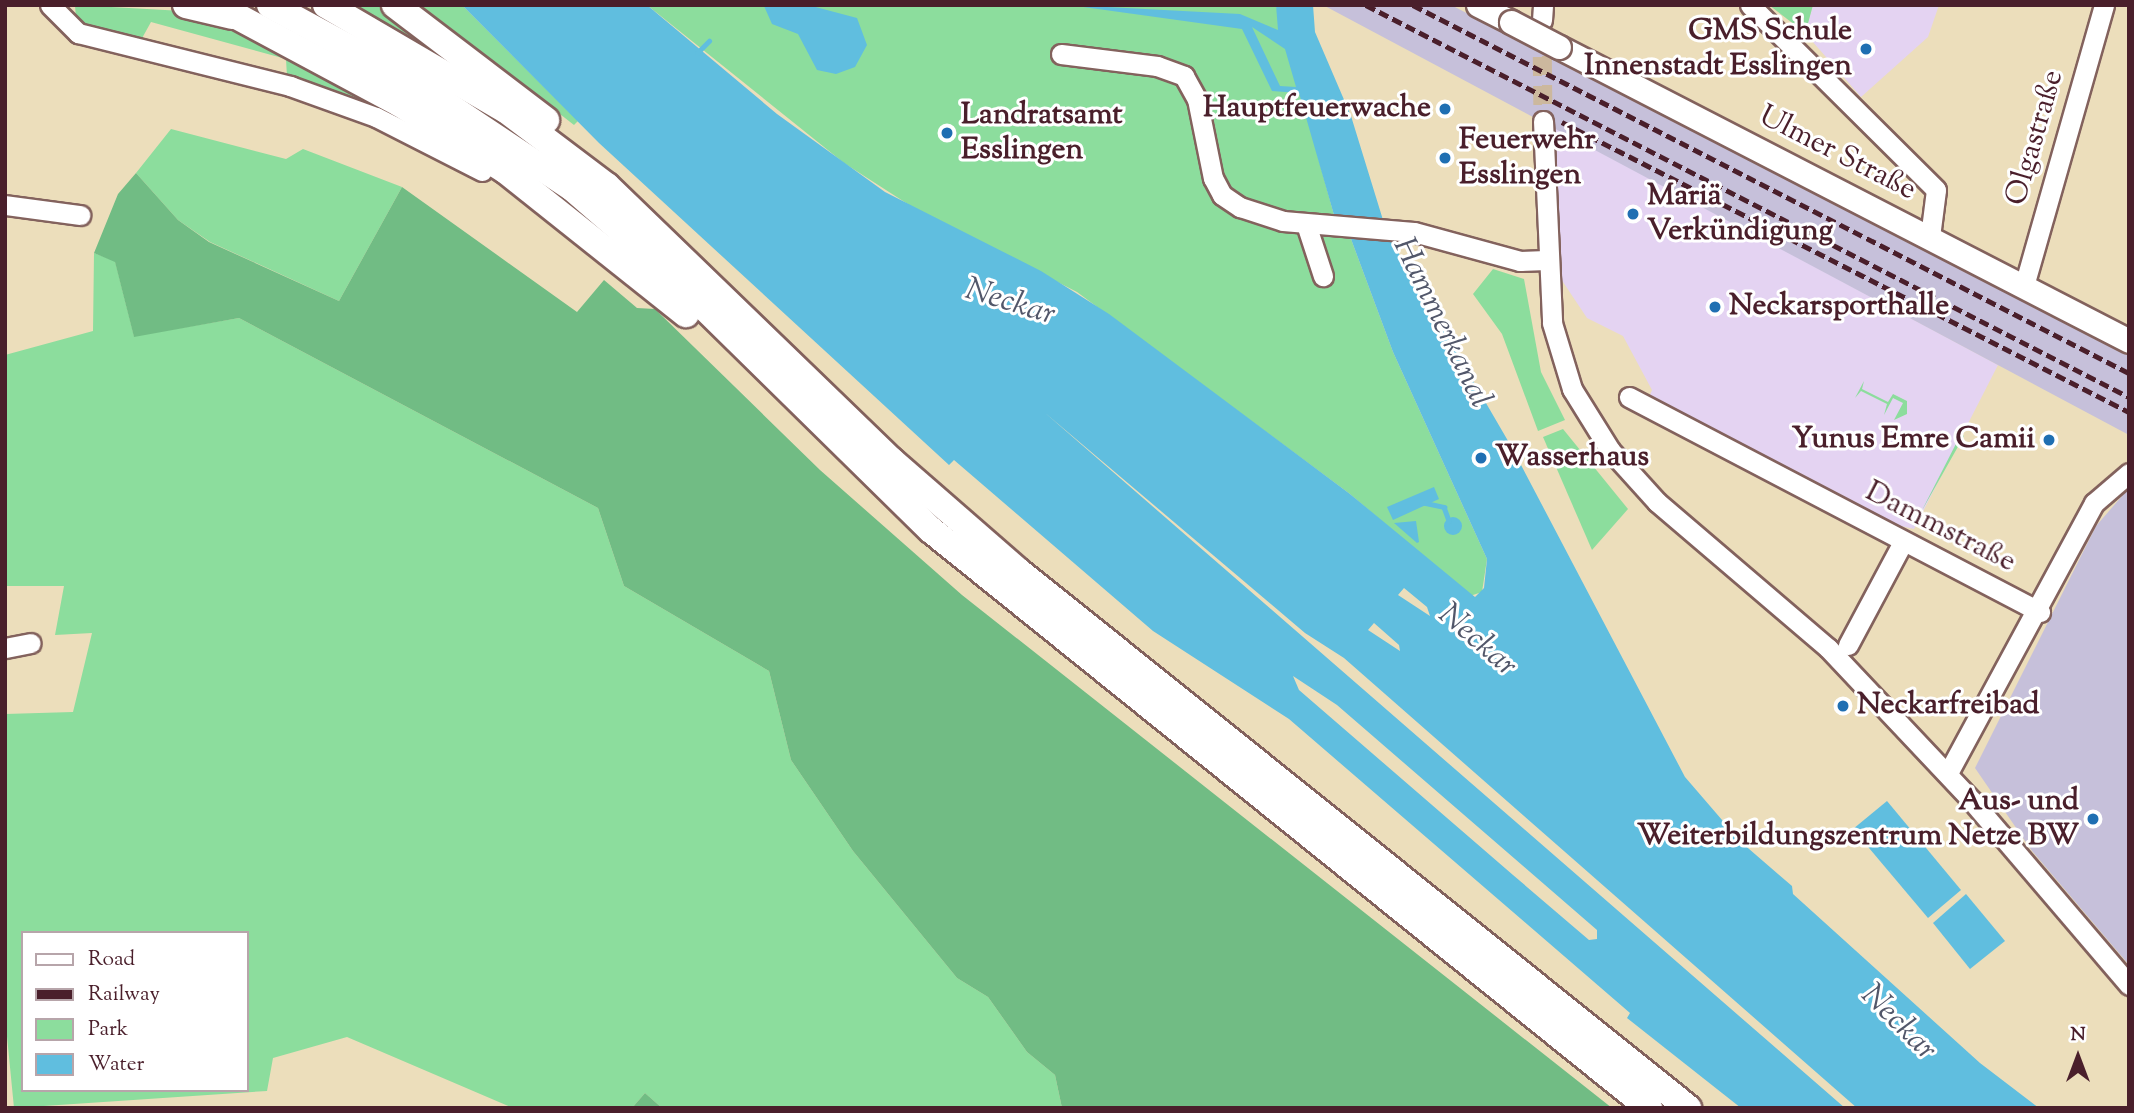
<!DOCTYPE html>
<html>
<head>
<meta charset="utf-8">
<style>
	body { margin:0 }
	#map { position:relative; width:2134px; height:1113px; overflow:hidden; background:#ecdebb; font-family:"Sorts Mill Goudy",serif }
	div>[style] { position:absolute }
	.built>* { inset:0; background:#e4d3f2 }
	.industrial>* { inset:0; background:#c6c0da }
	.green>* { inset:0; background:#8cdd9d }
	.forest>* { inset:0; background:#71bc84 }
	.water>* { inset:0; background:#60bedf }
	.round { border-radius:50% }
	.stream>* { height:4.5px; margin:-2.25px; padding:0 2.25px; transform-origin:2.25px; border-radius:2.25px; background:#60bedf }
	.minor-tunnel>* { height:19px; margin-top:-9.5px; transform-origin:0; background:repeating-linear-gradient(90deg,#ccb89e 0 19px,transparent 0 29px) }
	.roads { filter:drop-shadow(2px 0 #83625d) drop-shadow(-2px 0 #83625d) drop-shadow(0 2px #83625d) drop-shadow(0 -2px #83625d) }
	.minor>* { height:19px; margin:-9.5px; padding:0 9.5px; transform-origin:9.5px; border-radius:9.5px; background:#fff }
	.major>* { height:23px; margin:-11.5px; padding:0 11.5px; transform-origin:11.5px; border-radius:11.5px; background:#fff }
	.highway>* { height:26px; margin:-13px; padding:0 13px; transform-origin:13px; border-radius:13px; background:#fff }
	.rail>* { height:4.5px; margin-top:-2.25px; transform-origin:0; background:repeating-linear-gradient(90deg,#4a1f2b 0 10px,transparent 0 15px) }
	.bridges { filter:drop-shadow(2px 0 #83625d) drop-shadow(-2px 0 #83625d) drop-shadow(0 2px #83625d) drop-shadow(0 -2px #83625d) }
	.major-bridge>* { height:23px; margin:-11.5px; padding:0 11.5px; transform-origin:11.5px; border-radius:11.5px; background:#fff }
	.dots>* { width:19px; height:19px; translate:-50% -50%; box-sizing:border-box; border:4px solid #fff; border-radius:50% }
	span { translate:-50% -50%; white-space:nowrap; text-align:center; line-height:1.15; -webkit-text-stroke:6px #fff; paint-order:stroke }
	.poi-label { font-size:30px; color:#4a1f2b; font-weight:700 }
	.right { translate:-100% -50%; text-align:right }
	.left { translate:0 -50%; text-align:left }
	.street-label { font-size:30px; color:#4a1f2b }
	.water-label { font-size:32px; color:#52576a; font-style:italic }
	.frame { position:absolute; inset:0; border:7px solid #4a1f2b; pointer-events:none }
	.legend { position:absolute; left:21px; top:931px; width:228px; height:161px; box-sizing:border-box; background:#fff; border:2px solid #b7a5aa; margin:0; padding:9px 12px; list-style:none; font-size:21px; color:#4a1f2b }
	.legend li { display:flex; align-items:center; gap:14px; height:35px }
	.legend b { width:35px; border:2px solid #b7a5aa }
	.north { position:absolute; left:2043px; top:1022px; width:70px; height:70px; -webkit-text-stroke:5px #fff; paint-order:stroke; rotate:0deg; font-size:19px; font-weight:700; line-height:28px; text-align:center; color:#4a1f2b }
	.north::after { content:''; display:block; margin:auto; width:24px; height:32px; background:#4a1f2b; clip-path:polygon(50% 0,100% 100%,50% 72%,0 100%) }
</style>
</head>
<body>
<div id="map">
	<div class="built">
		<div style="clip-path:polygon(1813px 5px,1939px 5px,1928px 37px,1861px 97px,1805px 33px)"></div>
		<div style="clip-path:polygon(1553px 126px,1998px 365px,1914px 529px,1892px 524px,1649px 397px,1652px 390px,1623px 336px,1587px 318px,1561px 279px)"></div>
	</div>
	<div class="industrial">
		<div style="clip-path:polygon(1323px 5px,1451px 5px,2129px 355px,2129px 435px)"></div>
		<div style="clip-path:polygon(2129px 488px,2129px 965px,2032px 851px,1975px 768px,2096px 526px)"></div>
	</div>
	<div class="green">
		<div style="clip-path:polygon(75px 5px,183px 11px,240px 30px,376px 103px,374px 108px,287px 77px,286px 59px,151px 22px,141px 40px,85px 27px,76px 19px)"></div>
		<div style="clip-path:polygon(347px 5px,381px 5px,440px 55px,402px 36px)"></div>
		<div style="clip-path:polygon(420px 5px,462px 5px,578px 121px,574px 125px)"></div>
		<div style="clip-path:polygon(647px 5px,1276px 5px,1334px 215px,1348px 231px,1393px 352px,1487px 559px,1482px 592px,1470px 596px,1350px 494px,1077px 292px,917px 210px,844px 163px)"></div>
		<div style="clip-path:polygon(1769px 5px,1813px 5px,1807px 27px,1795px 25px)"></div>
		<div style="clip-path:polygon(171px 129px,286px 159px,303px 149px,402px 187px,339px 301px,210px 242px,178px 220px,136px 173px)"></div>
		<div style="clip-path:polygon(evenodd,94px 253px,115px 261px,134px 336px,239px 318px,598px 508px,624px 586px,769px 671px,791px 760px,853px 851px,957px 978px,988px 997px,1027px 1052px,1055px 1075px,1062px 1108px,662px 1108px,645px 1093px,632px 1108px,513px 1108px,347px 1037px,273px 1058px,267px 1091px,14px 1108px,5px 1016px,5px 714px,73px 712px,92px 633px,55px 635px,64px 586px,5px 586px,5px 355px,93px 331px,94px 253px,23px 933px,247px 933px,247px 1090px,23px 1090px,23px 933px)"></div>
		<div style="clip-path:polygon(1493px 269px,1524px 279px,1541px 372px,1565px 420px,1538px 431px,1502px 334px,1473px 294px)"></div>
		<div style="clip-path:polygon(1864px 381px,1862px 389px,1888px 402px,1893px 394px,1907px 401px,1907px 414px,1894px 420px,1903px 403px,1893px 398px,1884px 415px,1887px 404px,1861px 391px,1855px 398px)"></div>
		<div style="clip-path:polygon(1563px 429px,1628px 509px,1592px 550px,1543px 437px)"></div>
		<div style="clip-path:polygon(1961px 434px,1964px 436px,1911px 530px,1917px 520px)"></div>
	</div>
	<div class="forest">
		<div style="clip-path:polygon(136px 173px,178px 220px,209px 242px,339px 301px,402px 187px,577px 312px,604px 280px,637px 308px,655px 309px,820px 470px,962px 595px,1612px 1108px,1062px 1108px,1055px 1075px,1027px 1052px,988px 997px,957px 978px,853px 851px,791px 760px,769px 671px,624px 586px,598px 508px,239px 318px,134px 337px,115px 262px,94px 253px,118px 194px)"></div>
		<div style="clip-path:polygon(645px 1093px,662px 1108px,632px 1108px)"></div>
	</div>
	<div class="water">
		<div style="clip-path:polygon(evenodd,462px 5px,647px 5px,777px 114px,885px 192px,1041px 271px,1109px 314px,1350px 494px,1475px 597px,1484px 588px,1487px 559px,1393px 352px,1348px 231px,1334px 215px,1299px 93px,1272px 91px,1242px 29px,1069px 5px,1240px 14px,1278px 30px,1276px 5px,1313px 5px,1315px 32px,1351px 116px,1387px 233px,1511px 446px,1685px 777px,1741px 842px,1792px 886px,1793px 894px,1980px 1063px,2039px 1108px,1857px 1108px,1344px 658px,1305px 633px,1044px 412px,1845px 1108px,1741px 1108px,1627px 1018px,1630px 1013px,1289px 719px,1153px 631px,954px 460px,949px 465px,599px 143px,462px 5px,1252px 27px,1285px 49px,1296px 87px,1280px 86px,1252px 27px,462px 5px,1404px 588px,1427px 607px,1430px 616px,1398px 595px,1404px 588px,462px 5px,1374px 623px,1399px 645px,1400px 651px,1368px 630px,1374px 623px,462px 5px,1293px 676px,1337px 705px,1597px 930px,1597px 939px,1589px 940px,1513px 875px,1299px 690px,1293px 676px)"></div>
		<div style="clip-path:polygon(808px 5px,857px 18px,867px 45px,855px 67px,836px 74px,817px 70px,798px 34px,772px 24px,764px 6px)"></div>
		<div style="clip-path:polygon(1434px 487px,1439px 499px,1393px 520px,1387px 507px)"></div>
		<div class="round" style="left:1444px;top:517px;width:18px;height:18px"></div>
		<div style="clip-path:polygon(1416px 521px,1419px 542px,1417px 543px,1394px 523px)"></div>
		<div style="clip-path:polygon(1887px 801px,1961px 890px,1928px 918px,1853px 829px)"></div>
		<div style="clip-path:polygon(1966px 894px,2005px 941px,1970px 969px,1933px 923px)"></div>
	</div>
	<div class="stream">
		<div style="left:697px;top:53px;width:17px;rotate:-45deg"></div>
		<div style="left:1421px;top:502px;width:24px;rotate:12deg"></div>
		<div style="left:1444px;top:507px;width:15px;rotate:70deg"></div>
	</div>
	<div class="minor-tunnel">
		<div style="left:1542px;top:27px;width:94px;rotate:89.4deg"></div>
	</div>
	<div class="roads">
		<div class="minor">
			<div style="left:50px;top:5px;width:40px;rotate:45deg"></div>
			<div style="left:78px;top:33px;width:219px;rotate:14deg"></div>
			<div style="left:290px;top:86px;width:91px;rotate:19.8deg"></div>
			<div style="left:376px;top:117px;width:119px;rotate:27deg"></div>
			<div style="left:1750px;top:5px;width:262px;rotate:44.8deg"></div>
			<div style="left:1936px;top:190px;width:47px;rotate:97.3deg"></div>
			<div style="left:1542px;top:20px;width:15px;rotate:-86deg"></div>
			<div style="left:1061px;top:54px;width:97px;rotate:7.1deg"></div>
			<div style="left:1157px;top:66px;width:29px;rotate:20deg"></div>
			<div style="left:1184px;top:76px;width:26px;rotate:61deg"></div>
			<div style="left:1197px;top:99px;width:81px;rotate:78.6deg"></div>
			<div style="left:1213px;top:178px;width:19px;rotate:62deg"></div>
			<div style="left:1222px;top:195px;width:22px;rotate:34deg"></div>
			<div style="left:1240px;top:207px;width:45px;rotate:18deg"></div>
			<div style="left:1283px;top:221px;width:131px;rotate:4.8deg"></div>
			<div style="left:1414px;top:232px;width:110px;rotate:15.3deg"></div>
			<div style="left:1520px;top:261px;width:26px;rotate:-2deg"></div>
			<div style="left:1543px;top:121px;width:202px;rotate:87.4deg"></div>
			<div style="left:1552px;top:323px;width:69px;rotate:73.1deg"></div>
			<div style="left:1572px;top:389px;width:72px;rotate:58.1deg"></div>
			<div style="left:1610px;top:450px;width:70px;rotate:47.9deg"></div>
			<div style="left:1657px;top:502px;width:225px;rotate:40.5deg"></div>
			<div style="left:1828px;top:648px;width:210px;rotate:46.7deg"></div>
			<div style="left:1972px;top:801px;width:242px;rotate:49.5deg"></div>
			<div style="left:5px;top:205px;width:76px;rotate:7.6deg"></div>
			<div style="left:1306px;top:224px;width:55px;rotate:71.9deg"></div>
			<div style="left:2024px;top:286px;width:292px;rotate:-74.1deg"></div>
			<div style="left:1629px;top:397px;width:464px;rotate:27.6deg"></div>
			<div style="left:1848px;top:645px;width:117px;rotate:-61.9deg"></div>
			<div style="left:5px;top:648px;width:26px;rotate:-11deg"></div>
			<div style="left:1948px;top:773px;width:307px;rotate:-61.6deg"></div>
			<div style="left:2094px;top:503px;width:46px;rotate:-40.6deg"></div>
		</div>
		<div class="major">
			<div style="left:1478px;top:5px;width:37px;rotate:27deg"></div>
			<div style="left:1559px;top:47px;width:641px;rotate:27.28deg"></div>
		</div>
		<div class="highway">
			<div style="left:186px;top:5px;width:47px;rotate:13.4deg"></div>
			<div style="left:216px;top:5px;width:208px;rotate:28.2deg"></div>
			<div style="left:399px;top:103px;width:127px;rotate:32.4deg"></div>
			<div style="left:506px;top:171px;width:230px;rotate:38.5deg"></div>
			<div style="left:270px;top:5px;width:166px;rotate:28.4deg"></div>
			<div style="left:416px;top:84px;width:187px;rotate:33.7deg"></div>
			<div style="left:572px;top:188px;width:116px;rotate:40.8deg"></div>
			<div style="left:660px;top:264px;width:380px;rotate:44.5deg"></div>
			<div style="left:931px;top:530px;width:922px;rotate:38.83deg"></div>
			<div style="left:326px;top:5px;width:208px;rotate:30.3deg"></div>
			<div style="left:506px;top:110px;width:126px;rotate:37deg"></div>
			<div style="left:607px;top:186px;width:396px;rotate:44deg"></div>
			<div style="left:892px;top:461px;width:167px;rotate:41.1deg"></div>
			<div style="left:1018px;top:571px;width:859px;rotate:38.71deg"></div>
			<div style="left:395px;top:5px;width:190px;rotate:37.3deg"></div>
		</div>
	</div>
	<div class="rail">
		<div style="left:1366px;top:5px;width:858px;rotate:27.19deg"></div>
		<div style="left:1413px;top:5px;width:805px;rotate:27.2deg"></div>
		<div style="left:1562px;top:122px;width:637px;rotate:27.09deg"></div>
	</div>
	<div class="bridges">
		<div class="major-bridge">
			<div style="left:1511px;top:22px;width:54px;rotate:27.5deg"></div>
		</div>
	</div>
	<div class="dots">
		<div style="left:1866px;top:49px;background:#1f6fb2"></div>
		<div style="left:1445px;top:109px;background:#1f6fb2"></div>
		<div style="left:947px;top:133px;background:#1f6fb2"></div>
		<div style="left:1445px;top:158px;background:#1f6fb2"></div>
		<div style="left:1633px;top:214px;background:#1f6fb2"></div>
		<div style="left:1715px;top:307px;background:#1f6fb2"></div>
		<div style="left:2049px;top:440px;background:#1f6fb2"></div>
		<div style="left:1481px;top:458px;background:#1f6fb2"></div>
		<div style="left:1843px;top:706px;background:#1f6fb2"></div>
		<div style="left:2093px;top:819px;background:#1f6fb2"></div>
	</div>
	<div class="poi-label">
		<span class="right" style="left:1852px;top:49px">GMS Schule<br>Innenstadt Esslingen</span>
		<span class="right" style="left:1431px;top:109px">Hauptfeuerwache</span>
		<span class="left" style="left:961px;top:133px">Landratsamt<br>Esslingen</span>
		<span class="left" style="left:1459px;top:158px">Feuerwehr<br>Esslingen</span>
		<span class="left" style="left:1647px;top:214px">Mariä<br>Verkündigung</span>
		<span class="left" style="left:1729px;top:307px">Neckarsporthalle</span>
		<span class="right" style="left:2035px;top:440px">Yunus Emre Camii</span>
		<span class="left" style="left:1495px;top:458px">Wasserhaus</span>
		<span class="left" style="left:1857px;top:706px">Neckarfreibad</span>
		<span class="right" style="left:2079px;top:819px">Aus- und<br>Weiterbildungszentrum Netze BW</span>
	</div>
	<div class="street-label">
		<span style="left:2036px;top:138px;rotate:-74deg">Olgastraße</span>
		<span style="left:1837px;top:154px;rotate:27deg">Ulmer Straße</span>
		<span style="left:1940px;top:528px;rotate:27deg">Dammstraße</span>
	</div>
	<div class="water-label">
		<span style="left:1010px;top:303px;rotate:17deg">Neckar</span>
		<span style="left:1441px;top:323px;rotate:64deg">Hammerkanal</span>
		<span style="left:1477px;top:641px;rotate:41deg">Neckar</span>
		<span style="left:1898px;top:1023px;rotate:45deg">Neckar</span>
	</div>
	<div class="frame"></div>
	<ul class="legend">
	<li><b style="height:9px;background:#fff"></b>Road</li>
	<li><b style="height:9px;background:#4a1f2b"></b>Railway</li>
	<li><b style="height:19px;background:#8cdd9d"></b>Park</li>
	<li><b style="height:19px;background:#60bedf"></b>Water</li>
	</ul>
	<div class="north">N</div>
</div>
</body>
</html>
